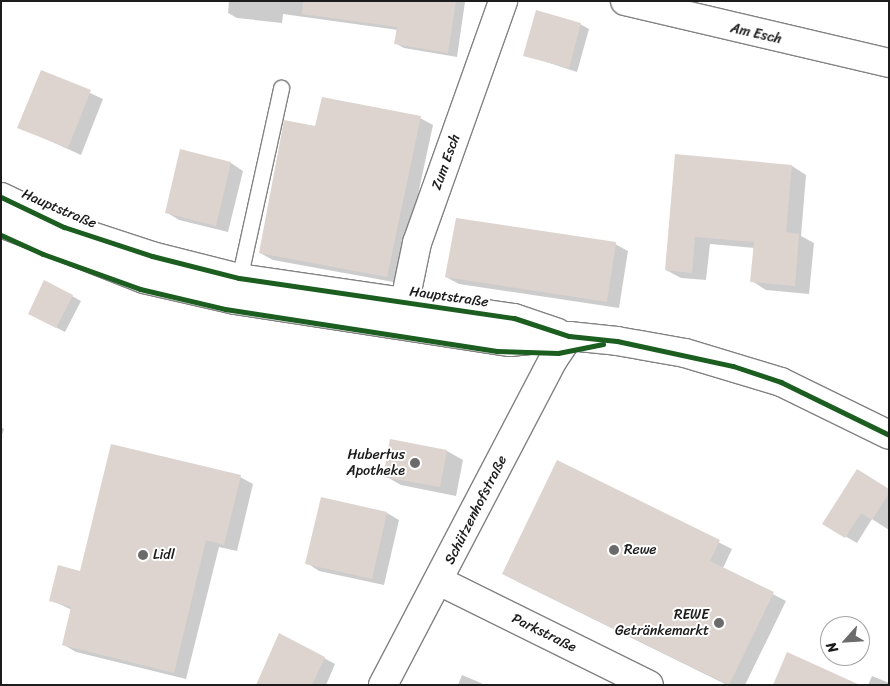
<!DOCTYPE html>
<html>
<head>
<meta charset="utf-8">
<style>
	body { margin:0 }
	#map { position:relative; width:890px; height:686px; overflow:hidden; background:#fff; font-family:Sriracha,sans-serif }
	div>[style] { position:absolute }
	.shadow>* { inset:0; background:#0003 }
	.building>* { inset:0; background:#ded4cf }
	.roads { filter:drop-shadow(1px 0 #828282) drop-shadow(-1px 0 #828282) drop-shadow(0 1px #828282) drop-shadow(0 -1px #828282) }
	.service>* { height:15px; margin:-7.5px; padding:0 7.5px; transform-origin:7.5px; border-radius:7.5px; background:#fff }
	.minor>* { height:28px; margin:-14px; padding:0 14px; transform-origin:14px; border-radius:14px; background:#fff }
	.secondary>* { height:28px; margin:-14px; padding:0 14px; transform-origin:14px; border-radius:14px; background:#fff }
	.cycleway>* { height:5px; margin:-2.5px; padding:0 2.5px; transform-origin:2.5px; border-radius:2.5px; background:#1b5e20 }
	.dots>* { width:14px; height:14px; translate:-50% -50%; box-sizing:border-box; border:2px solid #fff; border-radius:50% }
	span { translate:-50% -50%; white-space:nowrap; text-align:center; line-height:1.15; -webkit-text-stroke:4px #fff; paint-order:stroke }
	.street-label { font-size:14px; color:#1c1c1c }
	.poi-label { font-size:14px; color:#1c1c1c }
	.right { translate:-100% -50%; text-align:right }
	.left { translate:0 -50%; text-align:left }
	.frame { position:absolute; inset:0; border:2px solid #1c1c1c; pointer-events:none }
	.north { position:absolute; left:820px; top:616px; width:50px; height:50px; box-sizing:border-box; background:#fff; border:1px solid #a4a4a4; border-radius:50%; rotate:244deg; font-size:14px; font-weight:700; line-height:20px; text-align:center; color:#1c1c1c }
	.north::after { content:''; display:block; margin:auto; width:18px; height:22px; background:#6b6b6b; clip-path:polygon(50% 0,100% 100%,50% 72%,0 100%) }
</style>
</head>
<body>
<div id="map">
	<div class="shadow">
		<div style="clip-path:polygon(229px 1px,464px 1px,465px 2px,457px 57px,404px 48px,395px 43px,398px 30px,283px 14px,282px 23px,237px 18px,228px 13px)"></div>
		<div style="clip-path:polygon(580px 24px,589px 29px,577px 72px,525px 55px)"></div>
		<div style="clip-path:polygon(42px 71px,103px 99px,81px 155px,19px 127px)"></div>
		<div style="clip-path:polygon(420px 118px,433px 125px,399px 283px,273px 260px,260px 253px,316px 127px)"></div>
		<div style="clip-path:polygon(181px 151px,231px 163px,243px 171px,228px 232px,179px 220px,166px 212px)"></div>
		<div style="clip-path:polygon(676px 156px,792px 166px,806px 175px,801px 236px,814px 243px,809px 294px,766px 290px,752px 281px,755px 248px,710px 244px,706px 280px,681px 278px,666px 270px)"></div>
		<div style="clip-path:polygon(615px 244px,628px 251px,619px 308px,459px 284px,446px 277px)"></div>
		<div style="clip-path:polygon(72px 296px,81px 301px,65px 332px,38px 318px)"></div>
		<div style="clip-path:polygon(1px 427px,4px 429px,1px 438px)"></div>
		<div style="clip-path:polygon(391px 441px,447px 451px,463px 460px,456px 496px,401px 485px,385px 476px)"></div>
		<div style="clip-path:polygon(558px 462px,732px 549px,723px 568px,786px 601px,745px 685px,727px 685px,516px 581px)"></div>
		<div style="clip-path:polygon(240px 477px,253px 484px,237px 551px,219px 547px,186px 679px,76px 652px,64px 645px,72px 610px,51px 600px,81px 572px)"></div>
		<div style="clip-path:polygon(889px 489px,889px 530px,872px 519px,857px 543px,824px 524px)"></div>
		<div style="clip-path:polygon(387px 513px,399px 520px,384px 585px,319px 571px,307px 563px)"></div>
		<div style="clip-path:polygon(324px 658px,335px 664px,326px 685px,257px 685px)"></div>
		<div style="clip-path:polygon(462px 675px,481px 683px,484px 685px,458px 685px)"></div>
		<div style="clip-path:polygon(872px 676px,889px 683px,889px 685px,868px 685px)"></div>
	</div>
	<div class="building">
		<div style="clip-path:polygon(303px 1px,456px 1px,448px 53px,394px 44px,397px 27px,302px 14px)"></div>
		<div style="clip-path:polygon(536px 10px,581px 23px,569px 68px,523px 56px)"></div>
		<div style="clip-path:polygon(41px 70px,91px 90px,68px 148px,17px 128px)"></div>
		<div style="clip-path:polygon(322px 97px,421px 116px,387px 277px,259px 253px,284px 120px,315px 126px)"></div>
		<div style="clip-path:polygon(180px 149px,231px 162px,216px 226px,165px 213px)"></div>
		<div style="clip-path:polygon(675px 154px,792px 165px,786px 232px,799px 234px,795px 286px,750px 282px,754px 242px,695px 237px,692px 273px,665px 270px)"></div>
		<div style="clip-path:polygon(456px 218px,616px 242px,607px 302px,445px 277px)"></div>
		<div style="clip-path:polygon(44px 280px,73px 295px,56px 328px,28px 314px)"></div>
		<div style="clip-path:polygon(390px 439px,447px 450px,440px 487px,383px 477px)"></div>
		<div style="clip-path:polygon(111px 444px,241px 475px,224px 545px,206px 540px,174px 673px,62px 645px,71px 607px,49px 601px,58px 565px,80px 571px)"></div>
		<div style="clip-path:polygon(557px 460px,720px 540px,710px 561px,774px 592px,729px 685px,502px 574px)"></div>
		<div style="clip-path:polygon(857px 469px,889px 489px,889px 493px,872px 520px,861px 513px,845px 538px,822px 524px)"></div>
		<div style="clip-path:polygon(321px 497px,387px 512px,372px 579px,305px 564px)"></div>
		<div style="clip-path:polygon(279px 633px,325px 657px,312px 685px,256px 685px)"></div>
		<div style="clip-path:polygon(787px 652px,860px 685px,773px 685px)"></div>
	</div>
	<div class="roads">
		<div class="service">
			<div style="left:238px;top:284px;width:201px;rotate:-77.6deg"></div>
		</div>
		<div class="minor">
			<div style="left:625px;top:1px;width:271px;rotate:13.2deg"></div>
			<div style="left:400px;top:325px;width:84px;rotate:-78.3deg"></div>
			<div style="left:417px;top:243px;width:257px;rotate:-70.4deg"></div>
			<div style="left:439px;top:581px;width:234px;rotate:26.3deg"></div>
			<div style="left:383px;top:685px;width:367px;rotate:-62.4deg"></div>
			<div style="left:553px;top:360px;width:29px;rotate:-56deg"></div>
		</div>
		<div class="secondary">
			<div style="left:1px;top:197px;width:70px;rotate:25.5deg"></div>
			<div style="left:64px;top:227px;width:93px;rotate:18.2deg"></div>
			<div style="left:152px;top:256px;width:90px;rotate:14.2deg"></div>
			<div style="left:239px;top:278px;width:278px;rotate:8.3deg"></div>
			<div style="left:514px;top:318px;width:46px;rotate:18.8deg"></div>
			<div style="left:1px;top:223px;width:154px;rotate:21.4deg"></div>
			<div style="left:144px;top:279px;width:93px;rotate:13deg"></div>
			<div style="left:235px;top:300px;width:278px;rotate:8.7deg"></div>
			<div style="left:510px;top:342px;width:59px;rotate:-5.8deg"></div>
			<div style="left:569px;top:336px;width:48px;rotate:5.9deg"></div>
			<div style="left:617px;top:341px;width:69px;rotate:10deg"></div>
			<div style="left:685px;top:353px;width:100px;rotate:16.8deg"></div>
			<div style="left:781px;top:382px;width:120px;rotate:26.1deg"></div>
		</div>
	</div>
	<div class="cycleway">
		<div style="left:1px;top:197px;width:70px;rotate:25.5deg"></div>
		<div style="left:64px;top:227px;width:93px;rotate:18.2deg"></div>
		<div style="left:152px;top:256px;width:90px;rotate:14.2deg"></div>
		<div style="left:239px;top:278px;width:278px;rotate:8.3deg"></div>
		<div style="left:514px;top:318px;width:58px;rotate:18.1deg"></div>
		<div style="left:569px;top:336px;width:48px;rotate:5.9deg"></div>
		<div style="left:617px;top:341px;width:119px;rotate:12.2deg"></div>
		<div style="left:733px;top:366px;width:51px;rotate:18.4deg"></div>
		<div style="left:781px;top:382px;width:120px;rotate:26.1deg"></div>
		<div style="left:1px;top:235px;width:46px;rotate:24.3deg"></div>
		<div style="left:43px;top:254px;width:103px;rotate:19.8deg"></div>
		<div style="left:140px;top:289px;width:87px;rotate:13.2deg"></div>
		<div style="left:225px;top:309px;width:275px;rotate:8.8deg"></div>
		<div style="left:497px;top:351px;width:61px;rotate:1.9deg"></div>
		<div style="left:558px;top:353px;width:46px;rotate:-11.3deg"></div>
	</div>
	<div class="dots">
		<div style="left:415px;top:463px;background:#6b6b6b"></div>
		<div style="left:614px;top:550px;background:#6b6b6b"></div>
		<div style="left:143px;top:555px;background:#6b6b6b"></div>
		<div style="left:719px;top:623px;background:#6b6b6b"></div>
	</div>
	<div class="street-label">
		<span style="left:756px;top:34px;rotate:13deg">Am Esch</span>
		<span style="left:446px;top:162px;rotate:-70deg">Zum Esch</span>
		<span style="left:59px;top:209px;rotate:23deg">Hauptstraße</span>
		<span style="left:449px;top:297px;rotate:8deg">Hauptstraße</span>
		<span style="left:476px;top:510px;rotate:-63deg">Schützenhofstraße</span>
		<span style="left:544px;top:633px;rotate:26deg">Parkstraße</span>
	</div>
	<div class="poi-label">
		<span class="right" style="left:405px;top:463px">Hubertus<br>Apotheke</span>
		<span class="left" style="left:624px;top:550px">Rewe</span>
		<span class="left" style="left:153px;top:555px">Lidl</span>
		<span class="right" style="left:709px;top:623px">REWE<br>Getränkemarkt</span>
	</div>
	<div class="frame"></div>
	<div class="north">N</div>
</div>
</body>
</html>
